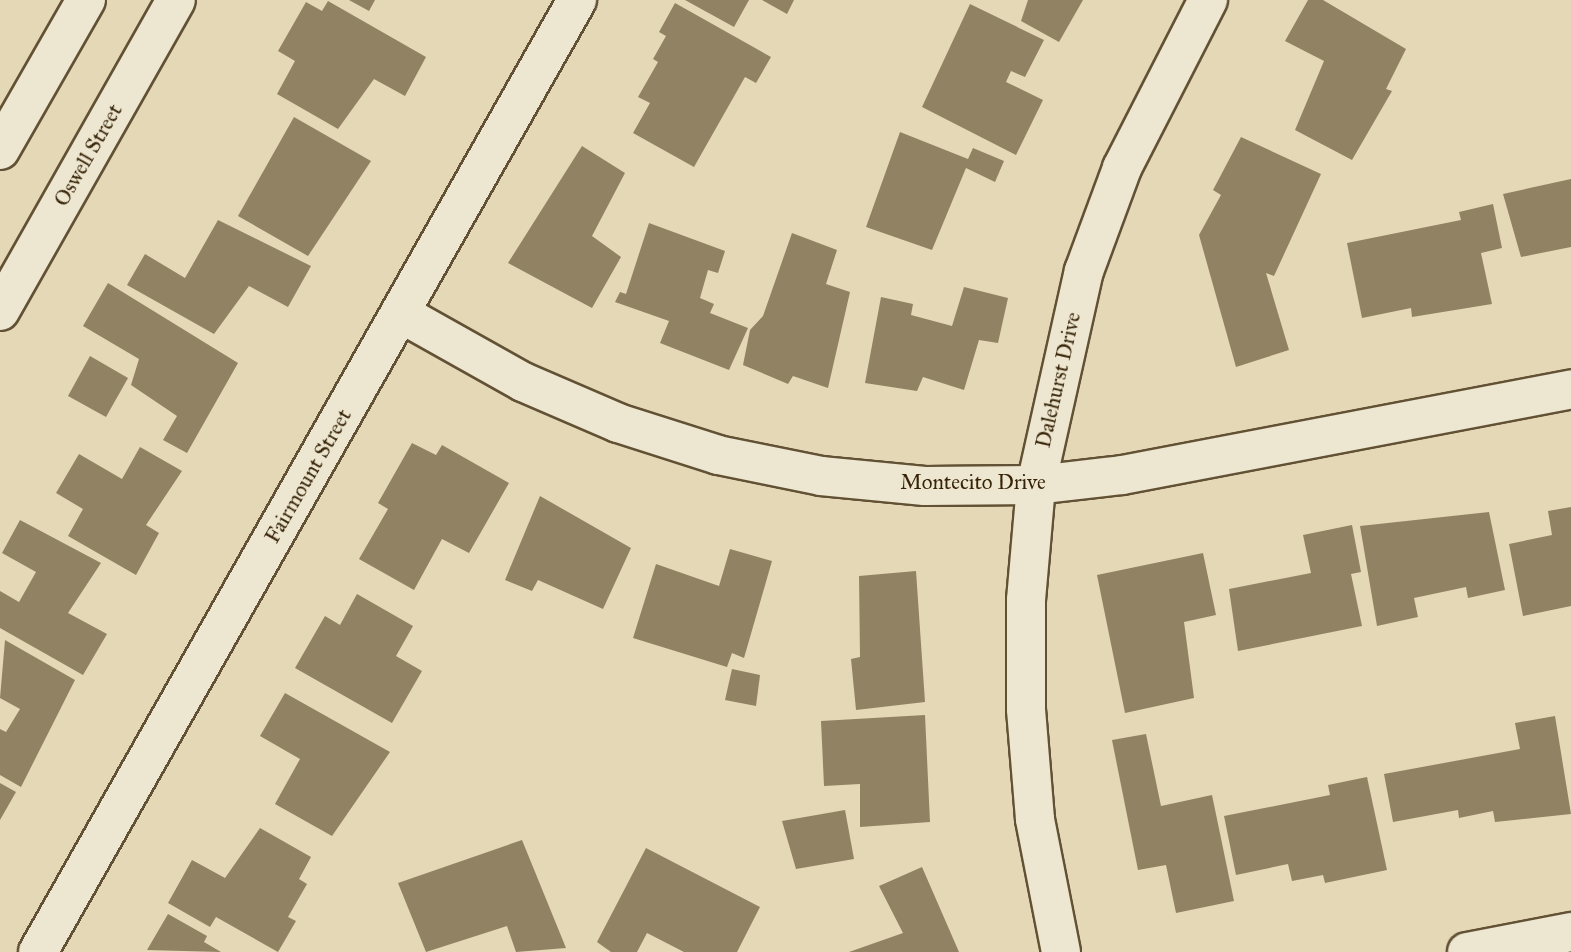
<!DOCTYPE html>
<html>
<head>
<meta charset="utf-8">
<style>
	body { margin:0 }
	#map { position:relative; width:1571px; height:952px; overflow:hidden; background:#e4d8b7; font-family:"IM FELL Great Primer",serif }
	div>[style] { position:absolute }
	.building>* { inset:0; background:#918263 }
	.roads { filter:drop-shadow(2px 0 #625134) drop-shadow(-2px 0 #625134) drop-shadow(0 2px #625134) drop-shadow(0 -2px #625134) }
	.street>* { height:38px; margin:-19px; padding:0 19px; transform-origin:19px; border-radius:19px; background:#ede6d0 }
	.secondary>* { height:38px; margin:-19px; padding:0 19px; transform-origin:19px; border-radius:19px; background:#ede6d0 }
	span { translate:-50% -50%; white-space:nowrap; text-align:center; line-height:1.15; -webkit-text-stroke:5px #ede6d0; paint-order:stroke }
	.street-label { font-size:21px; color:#372408 }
</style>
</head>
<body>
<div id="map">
	<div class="building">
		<div style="clip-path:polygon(349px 0,375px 0,369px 11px)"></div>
		<div style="clip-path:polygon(685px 0,749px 0,734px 27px)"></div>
		<div style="clip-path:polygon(762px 0,794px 0,787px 14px)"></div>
		<div style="clip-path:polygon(1028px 0,1083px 0,1059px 42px,1021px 21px)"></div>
		<div style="clip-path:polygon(1308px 0,1323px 0,1406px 49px,1386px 89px,1392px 91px,1352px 160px,1295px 130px,1324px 61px,1285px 41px)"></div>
		<div style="clip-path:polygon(328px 1px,426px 57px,405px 96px,374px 79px,338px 129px,277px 94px,295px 61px,278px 51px,306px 2px,322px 11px)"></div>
		<div style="clip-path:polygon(675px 3px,771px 57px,756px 83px,745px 77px,694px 167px,633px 133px,650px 103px,638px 97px,658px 62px,653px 59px,666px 36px,659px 32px)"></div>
		<div style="clip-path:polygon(970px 4px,1044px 40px,1025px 77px,1011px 71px,1006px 82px,1043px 100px,1016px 155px,922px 107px)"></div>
		<div style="clip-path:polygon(294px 117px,371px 161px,308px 256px,238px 216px)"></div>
		<div style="clip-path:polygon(900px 132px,968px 159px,973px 148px,1004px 161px,995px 182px,966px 168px,932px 250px,866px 227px)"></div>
		<div style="clip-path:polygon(1241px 137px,1321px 174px,1274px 276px,1266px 273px,1289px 350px,1236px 367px,1199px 235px,1221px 195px,1213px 190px)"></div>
		<div style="clip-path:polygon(582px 146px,625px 173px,592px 236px,621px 257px,592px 308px,508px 263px)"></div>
		<div style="clip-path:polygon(1571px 179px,1571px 247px,1521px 257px,1503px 194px)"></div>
		<div style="clip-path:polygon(1493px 204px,1502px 248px,1481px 253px,1492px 304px,1412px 317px,1411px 308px,1362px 318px,1347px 243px,1461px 220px,1459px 212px)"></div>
		<div style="clip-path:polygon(218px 220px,311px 266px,288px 307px,249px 286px,214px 334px,127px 285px,145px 254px,185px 278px)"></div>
		<div style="clip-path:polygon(649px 223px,725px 251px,718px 273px,708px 270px,700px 298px,714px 304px,710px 313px,748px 328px,729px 370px,660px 343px,669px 321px,615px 302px,620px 292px,626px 294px)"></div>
		<div style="clip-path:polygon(792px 233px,837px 250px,826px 284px,850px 292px,828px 388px,793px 376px,788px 384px,743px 365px,750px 330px,763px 316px)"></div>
		<div style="clip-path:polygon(108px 283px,238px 363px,187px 453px,163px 440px,177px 416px,131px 385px,139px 359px,83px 326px)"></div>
		<div style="clip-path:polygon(964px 287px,1008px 298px,998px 343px,979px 340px,964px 390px,923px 377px,917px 391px,865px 383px,881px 297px,913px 304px,911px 315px,952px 326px)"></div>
		<div style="clip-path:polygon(90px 356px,128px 378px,106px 417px,68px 396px)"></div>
		<div style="clip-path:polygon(412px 443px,436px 455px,442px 445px,509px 483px,469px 553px,442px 539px,414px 590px,359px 559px,388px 509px,378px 503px)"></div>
		<div style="clip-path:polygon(140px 447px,182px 471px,146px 525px,159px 533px,136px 575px,68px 536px,83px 509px,56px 493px,79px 454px,122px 479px)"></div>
		<div style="clip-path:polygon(540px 496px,631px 548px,603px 609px,538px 580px,532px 591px,505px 580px)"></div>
		<div style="clip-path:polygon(1571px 507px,1571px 606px,1523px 616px,1509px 544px,1552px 535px,1548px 511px)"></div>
		<div style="clip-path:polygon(1489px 512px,1505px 590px,1468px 598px,1466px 587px,1414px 598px,1418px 617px,1377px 626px,1360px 526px)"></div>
		<div style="clip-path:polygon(20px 520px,101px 563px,68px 613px,107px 634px,83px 675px,0 628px,0 591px,19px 602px,36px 572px,2px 553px)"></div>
		<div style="clip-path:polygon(1352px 525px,1361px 572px,1351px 574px,1362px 626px,1238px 651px,1229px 589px,1311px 573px,1303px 535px)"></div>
		<div style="clip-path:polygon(730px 549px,772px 561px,744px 658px,732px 653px,727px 667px,633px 638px,656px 564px,719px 586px)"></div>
		<div style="clip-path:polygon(1203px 553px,1216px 615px,1184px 622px,1194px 698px,1125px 713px,1097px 575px)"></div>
		<div style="clip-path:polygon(916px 571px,925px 702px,856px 710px,851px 659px,860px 657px,859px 576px)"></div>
		<div style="clip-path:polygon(357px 594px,413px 626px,396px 656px,422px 671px,392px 723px,295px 668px,325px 616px,340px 625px)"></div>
		<div style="clip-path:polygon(5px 640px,75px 680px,21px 787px,0 775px,0 729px,6px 732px,20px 709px,0 698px)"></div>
		<div style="clip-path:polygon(732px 669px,760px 675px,756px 706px,725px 700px)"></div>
		<div style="clip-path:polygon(285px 693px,390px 752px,332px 836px,275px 804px,300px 759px,260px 736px)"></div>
		<div style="clip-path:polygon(925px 715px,930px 822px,860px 827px,860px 784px,824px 786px,821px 721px)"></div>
		<div style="clip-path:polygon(1555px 716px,1571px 814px,1495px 822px,1493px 811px,1459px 818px,1458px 810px,1393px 822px,1384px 774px,1520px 749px,1515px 723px)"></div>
		<div style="clip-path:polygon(1146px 734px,1161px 806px,1212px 795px,1234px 901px,1176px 913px,1166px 865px,1138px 870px,1112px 740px)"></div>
		<div style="clip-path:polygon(1367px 777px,1387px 870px,1325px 883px,1323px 875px,1292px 881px,1288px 864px,1236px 875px,1224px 816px,1330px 795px,1328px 785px)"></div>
		<div style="clip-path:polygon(0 783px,16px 792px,0 820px)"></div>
		<div style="clip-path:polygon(845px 810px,854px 859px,796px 869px,782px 821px)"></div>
		<div style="clip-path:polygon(260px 828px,311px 857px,299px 879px,307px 884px,288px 917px,296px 921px,278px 952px,216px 917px,210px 927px,168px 903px,192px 860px,225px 878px)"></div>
		<div style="clip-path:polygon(522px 840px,566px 948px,516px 952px,507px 926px,426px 952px,398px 883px)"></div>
		<div style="clip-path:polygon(646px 848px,760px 907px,737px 952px,684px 952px,647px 933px,637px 952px,611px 952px,597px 942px)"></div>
		<div style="clip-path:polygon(922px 867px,959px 952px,849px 952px,903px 933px,879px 886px)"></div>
		<div style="clip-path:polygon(168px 914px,207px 936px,204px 942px,221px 952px,147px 950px)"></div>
	</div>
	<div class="roads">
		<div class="street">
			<div style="left:400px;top:313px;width:141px;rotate:29.3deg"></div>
			<div style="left:523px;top:382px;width:103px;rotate:23.3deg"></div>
			<div style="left:618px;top:423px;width:105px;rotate:17.7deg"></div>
			<div style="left:718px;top:455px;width:105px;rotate:11.5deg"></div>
			<div style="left:821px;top:476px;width:104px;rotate:5.5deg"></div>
			<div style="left:925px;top:486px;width:111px;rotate:-0.5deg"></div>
			<div style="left:1036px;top:485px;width:87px;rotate:-6.6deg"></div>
			<div style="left:1122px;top:475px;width:457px;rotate:-10.8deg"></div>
			<div style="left:38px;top:952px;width:1094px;rotate:-60.48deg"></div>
			<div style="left:1061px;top:952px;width:136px;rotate:-101.1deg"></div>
			<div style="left:1035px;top:819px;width:110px;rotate:-94.7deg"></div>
			<div style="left:1026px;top:709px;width:109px;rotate:-90deg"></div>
			<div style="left:1026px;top:600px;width:115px;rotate:-85deg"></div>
			<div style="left:1036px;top:485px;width:219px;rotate:-77.4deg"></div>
			<div style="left:1084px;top:271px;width:110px;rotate:-69.7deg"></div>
			<div style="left:1122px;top:168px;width:189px;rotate:-62.9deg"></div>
			<div style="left:1467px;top:952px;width:106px;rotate:-10.9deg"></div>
		</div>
		<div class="secondary">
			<div style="left:0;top:150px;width:173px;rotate:-60.2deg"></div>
			<div style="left:0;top:311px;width:357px;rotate:-60.5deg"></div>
		</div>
	</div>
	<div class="street-label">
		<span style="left:88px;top:155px;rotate:-60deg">Oswell Street</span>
		<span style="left:1058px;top:380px;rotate:-77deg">Dalehurst Drive</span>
		<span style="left:308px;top:476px;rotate:-60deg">Fairmount Street</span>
		<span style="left:973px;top:482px">Montecito Drive</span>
	</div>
</div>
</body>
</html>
